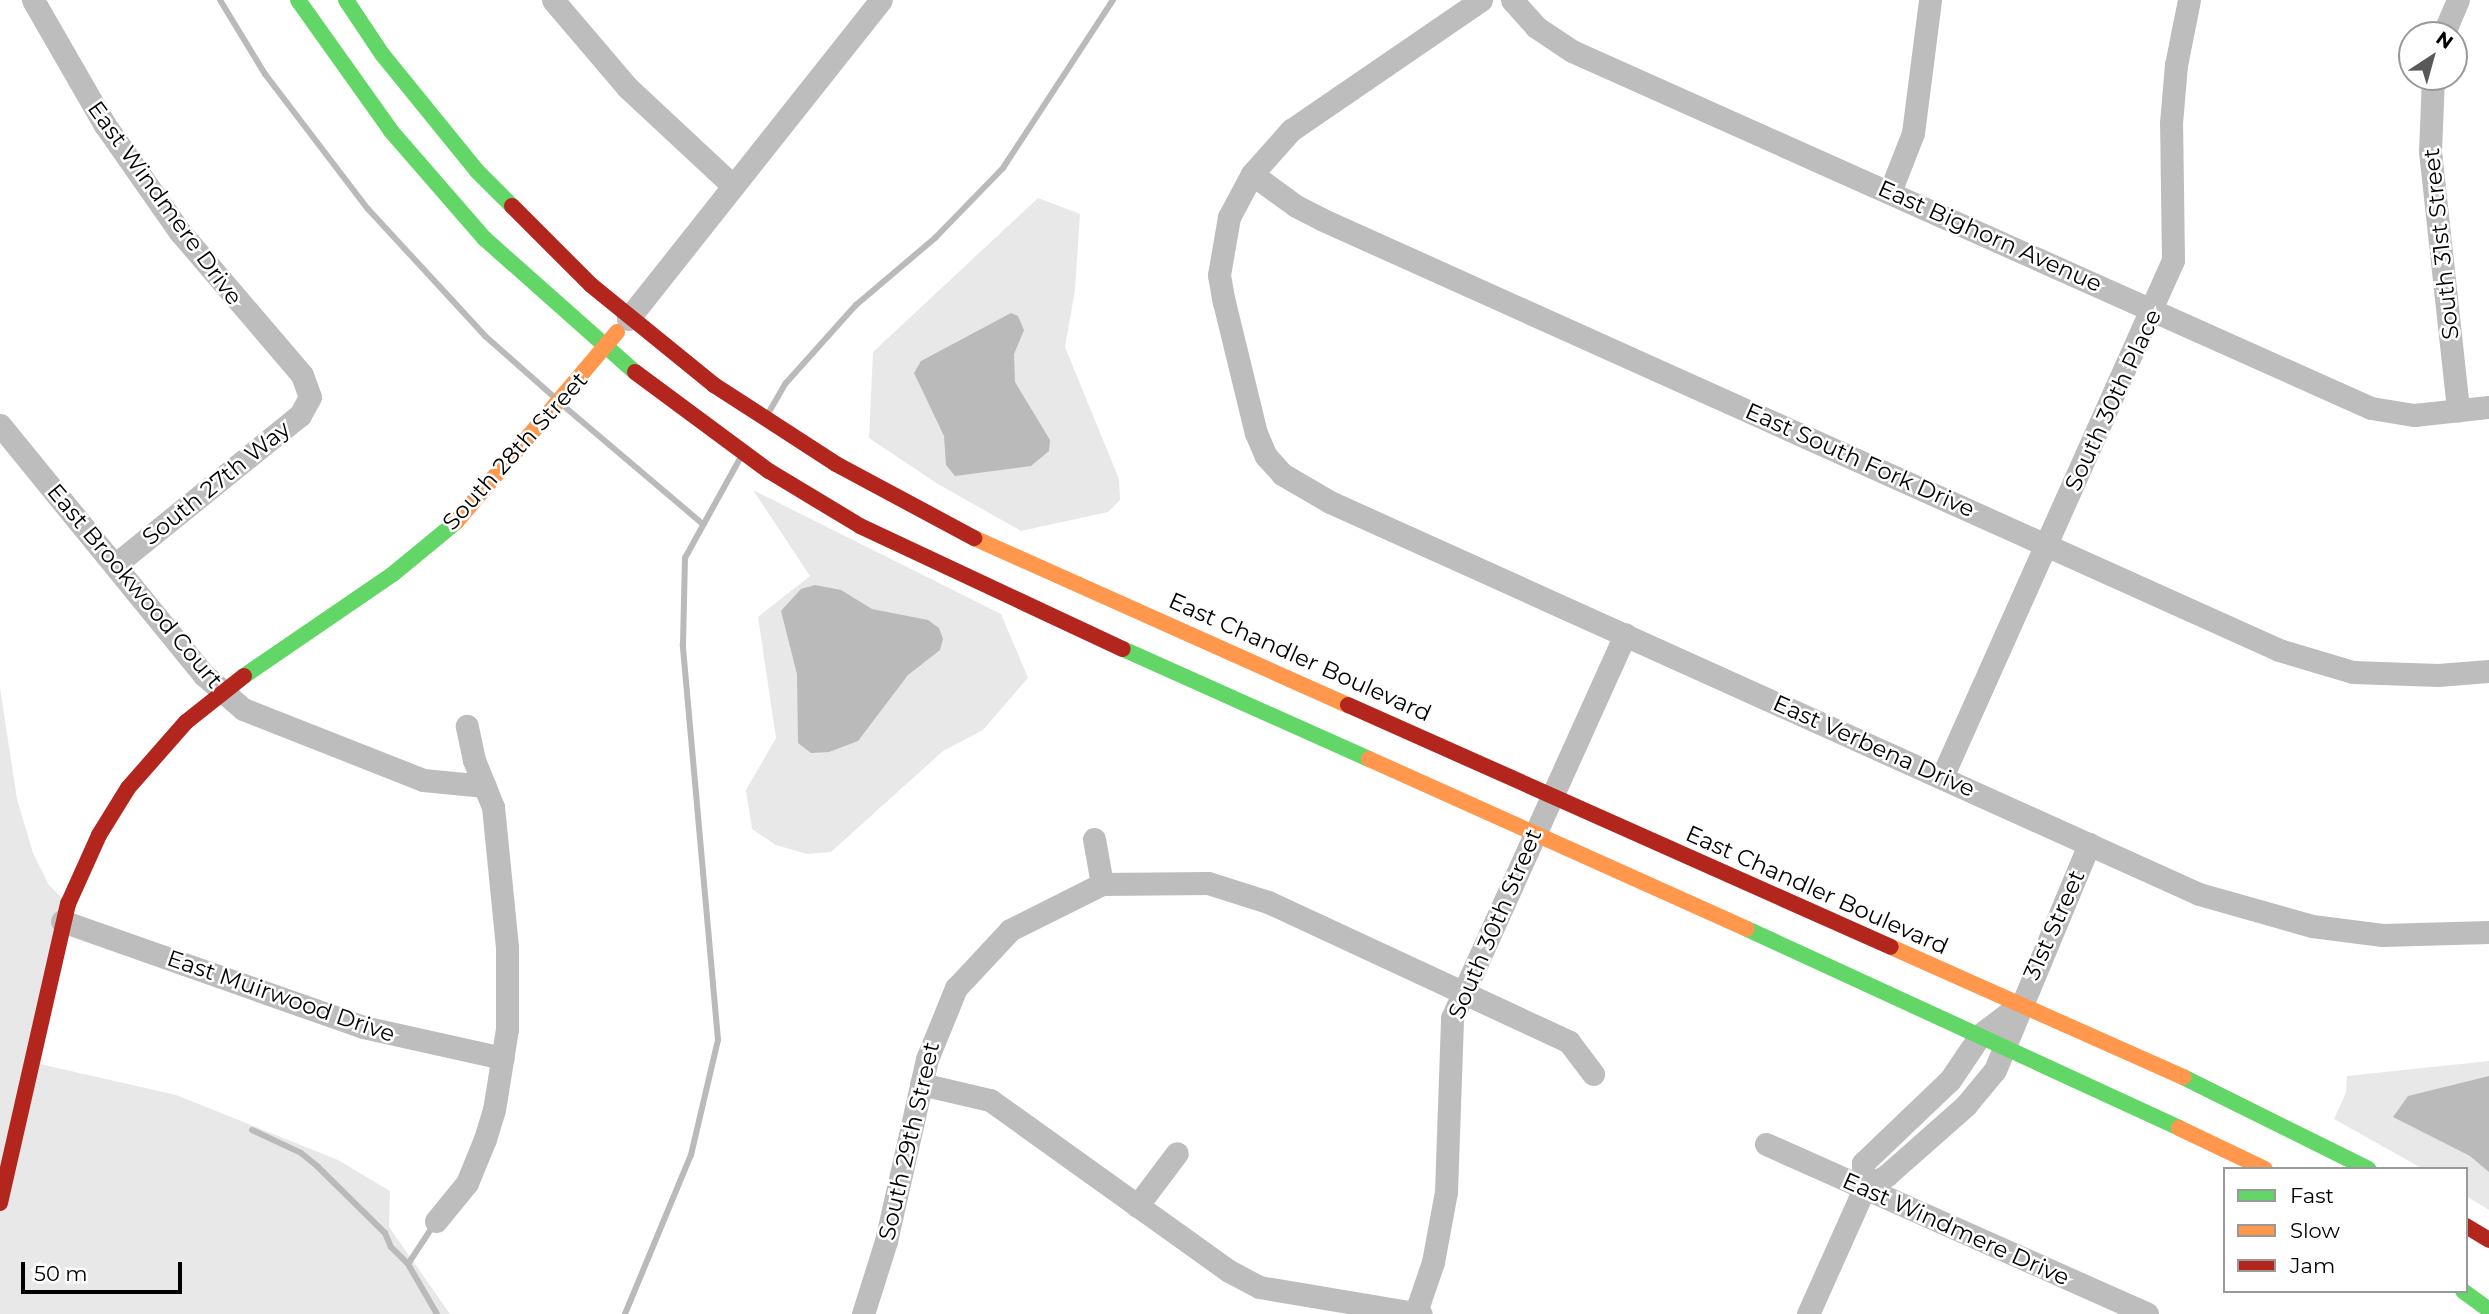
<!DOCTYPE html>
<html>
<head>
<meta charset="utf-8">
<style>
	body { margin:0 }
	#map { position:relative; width:2489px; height:1314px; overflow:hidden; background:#fff; font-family:Montserrat,sans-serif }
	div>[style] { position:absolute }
	.green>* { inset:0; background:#e8e8e8 }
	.water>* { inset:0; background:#bababa }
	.stream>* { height:6px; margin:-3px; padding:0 3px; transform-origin:3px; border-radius:3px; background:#bababa }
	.street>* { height:23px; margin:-11.5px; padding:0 11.5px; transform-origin:11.5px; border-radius:11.5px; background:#bdbdbd }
	.fast>* { height:16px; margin:-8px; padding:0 8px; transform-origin:8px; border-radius:8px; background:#63d668 }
	.slow>* { height:16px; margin:-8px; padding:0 8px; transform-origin:8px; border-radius:8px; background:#ff974d }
	.jam>* { height:16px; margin:-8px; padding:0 8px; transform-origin:8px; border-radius:8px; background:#b3261e }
	span { translate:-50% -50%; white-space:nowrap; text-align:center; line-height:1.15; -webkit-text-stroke:5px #fff; paint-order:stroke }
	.street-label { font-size:23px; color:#000 }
	.legend { position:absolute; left:2223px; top:1167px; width:245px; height:126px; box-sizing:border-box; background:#fff; border:2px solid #999; margin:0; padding:9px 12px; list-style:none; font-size:21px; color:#000 }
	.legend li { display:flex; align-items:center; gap:14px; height:35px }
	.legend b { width:35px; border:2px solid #999 }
	.north { position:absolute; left:2398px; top:21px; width:70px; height:70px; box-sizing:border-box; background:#fff; border:2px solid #999; border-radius:50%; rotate:36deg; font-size:19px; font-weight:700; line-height:28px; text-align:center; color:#000 }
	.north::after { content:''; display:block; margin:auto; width:24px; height:32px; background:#595959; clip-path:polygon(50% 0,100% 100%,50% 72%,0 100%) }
	.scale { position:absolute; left:21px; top:1262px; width:161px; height:32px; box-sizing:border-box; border:4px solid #000; border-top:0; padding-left:9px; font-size:21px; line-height:24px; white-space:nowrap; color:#000; -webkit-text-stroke:5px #fff; paint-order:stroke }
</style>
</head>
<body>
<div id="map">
	<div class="green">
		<div style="clip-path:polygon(1038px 198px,1080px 214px,1075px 290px,1065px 347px,1119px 479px,1120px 500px,1108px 512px,1021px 531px,938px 484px,869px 438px,873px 352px)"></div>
		<div style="clip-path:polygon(753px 490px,1001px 614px,1028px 678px,983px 730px,943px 751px,831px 852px,807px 854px,776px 845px,752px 829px,746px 790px,776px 738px,758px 617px,810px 576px)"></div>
		<div style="clip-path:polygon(0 688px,17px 799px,33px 853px,49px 885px,68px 904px,31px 1062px,176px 1095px,338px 1160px,390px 1191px,389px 1227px,450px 1314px,0 1314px)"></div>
		<div style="clip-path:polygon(2489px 1061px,2489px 1210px,2466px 1196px,2466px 1169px,2423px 1169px,2334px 1119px,2346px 1093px,2347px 1076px)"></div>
	</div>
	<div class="water">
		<div style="clip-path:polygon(1011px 313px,1018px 316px,1024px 330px,1014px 354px,1015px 382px,1050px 440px,1049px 451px,1031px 466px,955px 476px,946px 465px,944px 436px,914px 373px,921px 361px)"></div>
		<div style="clip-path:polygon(815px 585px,841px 590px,872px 609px,928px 620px,939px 628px,943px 639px,940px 650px,908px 675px,858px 741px,829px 752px,811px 753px,798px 743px,797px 674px,781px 611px,801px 589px)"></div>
		<div style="clip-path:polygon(2489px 1076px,2489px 1172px,2470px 1156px,2393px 1117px,2408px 1096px)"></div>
	</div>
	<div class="stream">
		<div style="left:220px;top:0;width:87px;rotate:58.7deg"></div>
		<div style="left:265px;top:74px;width:170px;rotate:52.7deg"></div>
		<div style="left:368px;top:209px;width:173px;rotate:47.3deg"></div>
		<div style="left:485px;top:336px;width:91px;rotate:41.4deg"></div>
		<div style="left:566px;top:408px;width:180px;rotate:40.3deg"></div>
		<div style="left:769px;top:412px;width:34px;rotate:-60deg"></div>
		<div style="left:786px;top:383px;width:105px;rotate:-48.1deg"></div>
		<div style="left:856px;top:305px;width:104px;rotate:-40.3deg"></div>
		<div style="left:935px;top:238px;width:98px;rotate:-45.8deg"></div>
		<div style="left:1003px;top:168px;width:201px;rotate:-56.8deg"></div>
		<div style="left:252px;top:1130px;width:54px;rotate:25.1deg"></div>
		<div style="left:301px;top:1153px;width:22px;rotate:39deg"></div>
		<div style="left:318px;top:1167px;width:94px;rotate:44.6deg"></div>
		<div style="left:385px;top:1233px;width:15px;rotate:67deg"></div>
		<div style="left:391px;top:1247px;width:24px;rotate:45deg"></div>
		<div style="left:433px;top:1226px;width:45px;rotate:123.3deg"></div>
		<div style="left:408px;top:1264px;width:58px;rotate:59.9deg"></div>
		<div style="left:625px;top:1314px;width:172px;rotate:-67.5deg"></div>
		<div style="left:691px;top:1155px;width:118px;rotate:-76.8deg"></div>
		<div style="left:718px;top:1040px;width:397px;rotate:-95.1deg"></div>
		<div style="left:683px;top:645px;width:87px;rotate:-88.7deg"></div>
		<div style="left:685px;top:558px;width:112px;rotate:-61.1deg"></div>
	</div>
	<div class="street">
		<div style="left:33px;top:0;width:144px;rotate:60.1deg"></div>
		<div style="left:105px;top:125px;width:131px;rotate:55deg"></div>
		<div style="left:180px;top:232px;width:188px;rotate:49.5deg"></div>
		<div style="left:302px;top:375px;width:23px;rotate:70deg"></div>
		<div style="left:310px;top:397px;width:21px;rotate:119deg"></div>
		<div style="left:300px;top:415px;width:237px;rotate:141deg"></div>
		<div style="left:553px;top:0;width:114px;rotate:49.6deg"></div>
		<div style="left:627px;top:87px;width:145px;rotate:43deg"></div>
		<div style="left:1481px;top:0;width:230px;rotate:145.6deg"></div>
		<div style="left:1291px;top:130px;width:59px;rotate:131.6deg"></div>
		<div style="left:1252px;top:174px;width:49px;rotate:118.1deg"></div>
		<div style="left:1229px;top:217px;width:59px;rotate:99.8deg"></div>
		<div style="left:1219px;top:275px;width:27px;rotate:80deg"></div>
		<div style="left:1224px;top:302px;width:135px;rotate:76.3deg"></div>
		<div style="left:1256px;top:433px;width:25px;rotate:67deg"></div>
		<div style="left:1266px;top:456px;width:24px;rotate:48deg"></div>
		<div style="left:1282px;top:474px;width:56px;rotate:30.3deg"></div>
		<div style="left:1330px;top:502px;width:953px;rotate:24.28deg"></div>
		<div style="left:2199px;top:894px;width:117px;rotate:15.8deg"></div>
		<div style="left:2312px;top:926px;width:71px;rotate:7.3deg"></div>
		<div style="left:2382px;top:935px;width:107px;rotate:-1.6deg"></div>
		<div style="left:1512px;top:0;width:36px;rotate:48deg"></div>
		<div style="left:1536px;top:27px;width:43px;rotate:33.7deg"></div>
		<div style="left:1572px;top:51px;width:875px;rotate:24.08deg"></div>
		<div style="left:2371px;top:408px;width:44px;rotate:9.2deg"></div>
		<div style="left:2414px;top:415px;width:75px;rotate:-6.1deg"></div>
		<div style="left:2443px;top:35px;width:38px;rotate:-67deg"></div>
		<div style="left:2433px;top:77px;width:74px;rotate:92.3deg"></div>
		<div style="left:2430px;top:151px;width:261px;rotate:83.8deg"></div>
		<div style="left:1252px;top:174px;width:54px;rotate:36deg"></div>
		<div style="left:1296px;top:206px;width:28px;rotate:27deg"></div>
		<div style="left:1321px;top:219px;width:1050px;rotate:24.22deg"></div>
		<div style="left:2279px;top:650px;width:77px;rotate:16.6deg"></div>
		<div style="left:2353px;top:672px;width:85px;rotate:2deg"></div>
		<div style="left:2438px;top:675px;width:51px;rotate:-4.5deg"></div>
		<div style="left:1890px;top:192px;width:63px;rotate:-68.7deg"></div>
		<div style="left:1913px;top:133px;width:134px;rotate:-82.7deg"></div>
		<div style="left:628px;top:319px;width:407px;rotate:-51.6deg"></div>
		<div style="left:0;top:425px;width:323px;rotate:50.8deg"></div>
		<div style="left:204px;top:675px;width:52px;rotate:41.1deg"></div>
		<div style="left:243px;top:709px;width:193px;rotate:21.5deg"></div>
		<div style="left:423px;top:780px;width:62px;rotate:5.5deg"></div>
		<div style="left:1942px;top:777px;width:566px;rotate:-65.92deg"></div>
		<div style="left:2173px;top:260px;width:137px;rotate:-90.8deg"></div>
		<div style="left:2171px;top:123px;width:58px;rotate:-85.1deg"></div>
		<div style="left:2176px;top:65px;width:66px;rotate:-78.7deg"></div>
		<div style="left:1094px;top:839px;width:46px;rotate:79.9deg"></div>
		<div style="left:62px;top:921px;width:319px;rotate:19.4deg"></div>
		<div style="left:363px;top:1027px;width:143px;rotate:12.5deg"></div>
		<div style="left:921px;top:1084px;width:71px;rotate:13.1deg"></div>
		<div style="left:990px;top:1100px;width:294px;rotate:35.6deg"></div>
		<div style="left:1229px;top:1271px;width:34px;rotate:28deg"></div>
		<div style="left:1259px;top:1287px;width:164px;rotate:9.5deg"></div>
		<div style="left:1766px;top:1144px;width:417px;rotate:24deg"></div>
		<div style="left:1864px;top:1189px;width:27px;rotate:-31deg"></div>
		<div style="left:1887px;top:1175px;width:106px;rotate:-41.5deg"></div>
		<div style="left:1966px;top:1105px;width:45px;rotate:-50.4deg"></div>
		<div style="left:1995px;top:1070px;width:245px;rotate:-67.4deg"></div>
		<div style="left:1137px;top:1206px;width:66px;rotate:-53deg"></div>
		<div style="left:436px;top:1221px;width:49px;rotate:-50.8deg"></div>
		<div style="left:467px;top:1183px;width:48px;rotate:-67.8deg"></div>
		<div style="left:485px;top:1139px;width:30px;rotate:-73deg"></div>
		<div style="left:494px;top:1110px;width:82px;rotate:-80.9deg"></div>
		<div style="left:507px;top:1029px;width:82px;rotate:-90deg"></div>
		<div style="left:507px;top:947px;width:141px;rotate:-95.7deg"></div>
		<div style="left:493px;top:807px;width:51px;rotate:-112deg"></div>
		<div style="left:474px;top:760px;width:35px;rotate:-102deg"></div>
		<div style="left:1416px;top:1312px;width:53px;rotate:-71.2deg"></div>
		<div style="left:1433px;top:1262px;width:71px;rotate:-79.5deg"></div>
		<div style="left:1446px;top:1192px;width:174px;rotate:-88deg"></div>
		<div style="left:1452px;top:1018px;width:421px;rotate:-65.7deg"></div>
		<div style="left:863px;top:1314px;width:77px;rotate:-72.5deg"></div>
		<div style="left:886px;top:1241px;width:187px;rotate:-77.3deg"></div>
		<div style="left:927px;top:1059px;width:77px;rotate:-67.8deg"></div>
		<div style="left:956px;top:988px;width:79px;rotate:-47deg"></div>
		<div style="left:1010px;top:930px;width:103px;rotate:-26.6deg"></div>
		<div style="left:1102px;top:884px;width:106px;rotate:-0.5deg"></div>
		<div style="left:1208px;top:883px;width:63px;rotate:17.6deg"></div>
		<div style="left:1268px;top:902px;width:332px;rotate:24.9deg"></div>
		<div style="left:1569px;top:1042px;width:40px;rotate:53deg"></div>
		<div style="left:1808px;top:1314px;width:137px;rotate:-65.9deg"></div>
		<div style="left:1864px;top:1189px;width:26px;rotate:-92deg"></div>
		<div style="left:1863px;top:1163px;width:120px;rotate:-43.7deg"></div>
		<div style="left:1950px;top:1080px;width:55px;rotate:-56deg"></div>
		<div style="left:1981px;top:1034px;width:46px;rotate:-37.1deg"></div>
	</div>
	<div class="fast">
		<div style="left:298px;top:0;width:161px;rotate:54.6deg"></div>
		<div style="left:391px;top:131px;width:143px;rotate:49deg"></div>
		<div style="left:485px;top:239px;width:200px;rotate:41.6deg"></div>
		<div style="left:346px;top:0;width:65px;rotate:56.3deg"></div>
		<div style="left:382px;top:54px;width:151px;rotate:50.9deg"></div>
		<div style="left:477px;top:171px;width:49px;rotate:45deg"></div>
		<div style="left:1123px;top:649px;width:269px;rotate:24.1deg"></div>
		<div style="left:244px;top:676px;width:181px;rotate:-34.4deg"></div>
		<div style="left:393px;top:574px;width:82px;rotate:-39.5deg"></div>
		<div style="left:1747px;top:929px;width:476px;rotate:24.7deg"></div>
		<div style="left:2183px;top:1077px;width:207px;rotate:26.4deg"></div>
		<div style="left:2463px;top:1291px;width:32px;rotate:36deg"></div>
	</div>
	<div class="slow">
		<div style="left:456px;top:522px;width:249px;rotate:-49.7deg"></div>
		<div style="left:974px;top:538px;width:410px;rotate:24.1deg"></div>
		<div style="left:1369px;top:759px;width:414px;rotate:24.2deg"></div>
		<div style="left:1891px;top:947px;width:320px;rotate:24deg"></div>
		<div style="left:2179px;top:1128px;width:95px;rotate:25.5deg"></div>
	</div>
	<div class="jam">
		<div style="left:512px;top:206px;width:112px;rotate:45deg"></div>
		<div style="left:591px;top:285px;width:159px;rotate:39.1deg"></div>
		<div style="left:714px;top:385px;width:145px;rotate:32.9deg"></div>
		<div style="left:836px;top:464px;width:157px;rotate:28.2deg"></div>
		<div style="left:635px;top:372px;width:167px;rotate:36.5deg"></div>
		<div style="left:769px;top:471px;width:106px;rotate:31.1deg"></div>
		<div style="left:860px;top:526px;width:290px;rotate:25.1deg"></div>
		<div style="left:1348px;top:705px;width:594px;rotate:24.02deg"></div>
		<div style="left:0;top:1203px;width:307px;rotate:-77.2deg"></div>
		<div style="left:68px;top:904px;width:76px;rotate:-65.8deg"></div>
		<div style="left:99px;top:835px;width:55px;rotate:-58.3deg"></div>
		<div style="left:128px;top:788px;width:88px;rotate:-48.7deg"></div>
		<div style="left:186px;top:722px;width:74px;rotate:-38.4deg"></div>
		<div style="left:2466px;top:1226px;width:27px;rotate:31deg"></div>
	</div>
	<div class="street-label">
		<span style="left:165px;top:203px;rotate:54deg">East Windmere Drive</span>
		<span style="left:1990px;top:236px;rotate:24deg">East Bighorn Avenue</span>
		<span style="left:2441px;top:244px;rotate:-96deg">South 31st Street</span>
		<span style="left:2113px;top:400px;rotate:-65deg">South 30th Place</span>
		<span style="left:515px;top:451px;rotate:-48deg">South 28th Street</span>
		<span style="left:1860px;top:460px;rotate:24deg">East South Fork Drive</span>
		<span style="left:216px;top:483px;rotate:-39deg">South 27th Way</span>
		<span style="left:135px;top:586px;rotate:50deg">East Brookwood Court</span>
		<span style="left:1300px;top:657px;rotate:24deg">East Chandler Boulevard</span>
		<span style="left:1874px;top:746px;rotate:24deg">East Verbena Drive</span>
		<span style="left:1817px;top:890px;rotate:24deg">East Chandler Boulevard</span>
		<span style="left:1495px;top:924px;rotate:-67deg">South 30th Street</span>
		<span style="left:2054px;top:925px;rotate:-66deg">31st Street</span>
		<span style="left:281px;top:996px;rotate:19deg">East Muirwood Drive</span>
		<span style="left:909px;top:1141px;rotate:-77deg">South 29th Street</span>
		<span style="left:1956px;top:1229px;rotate:24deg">East Windmere Drive</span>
	</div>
	<ul class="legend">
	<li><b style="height:9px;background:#63d668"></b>Fast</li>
	<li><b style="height:9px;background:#ff974d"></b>Slow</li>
	<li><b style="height:9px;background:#b3261e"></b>Jam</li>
	</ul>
	<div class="north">N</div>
	<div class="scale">50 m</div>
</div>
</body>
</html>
